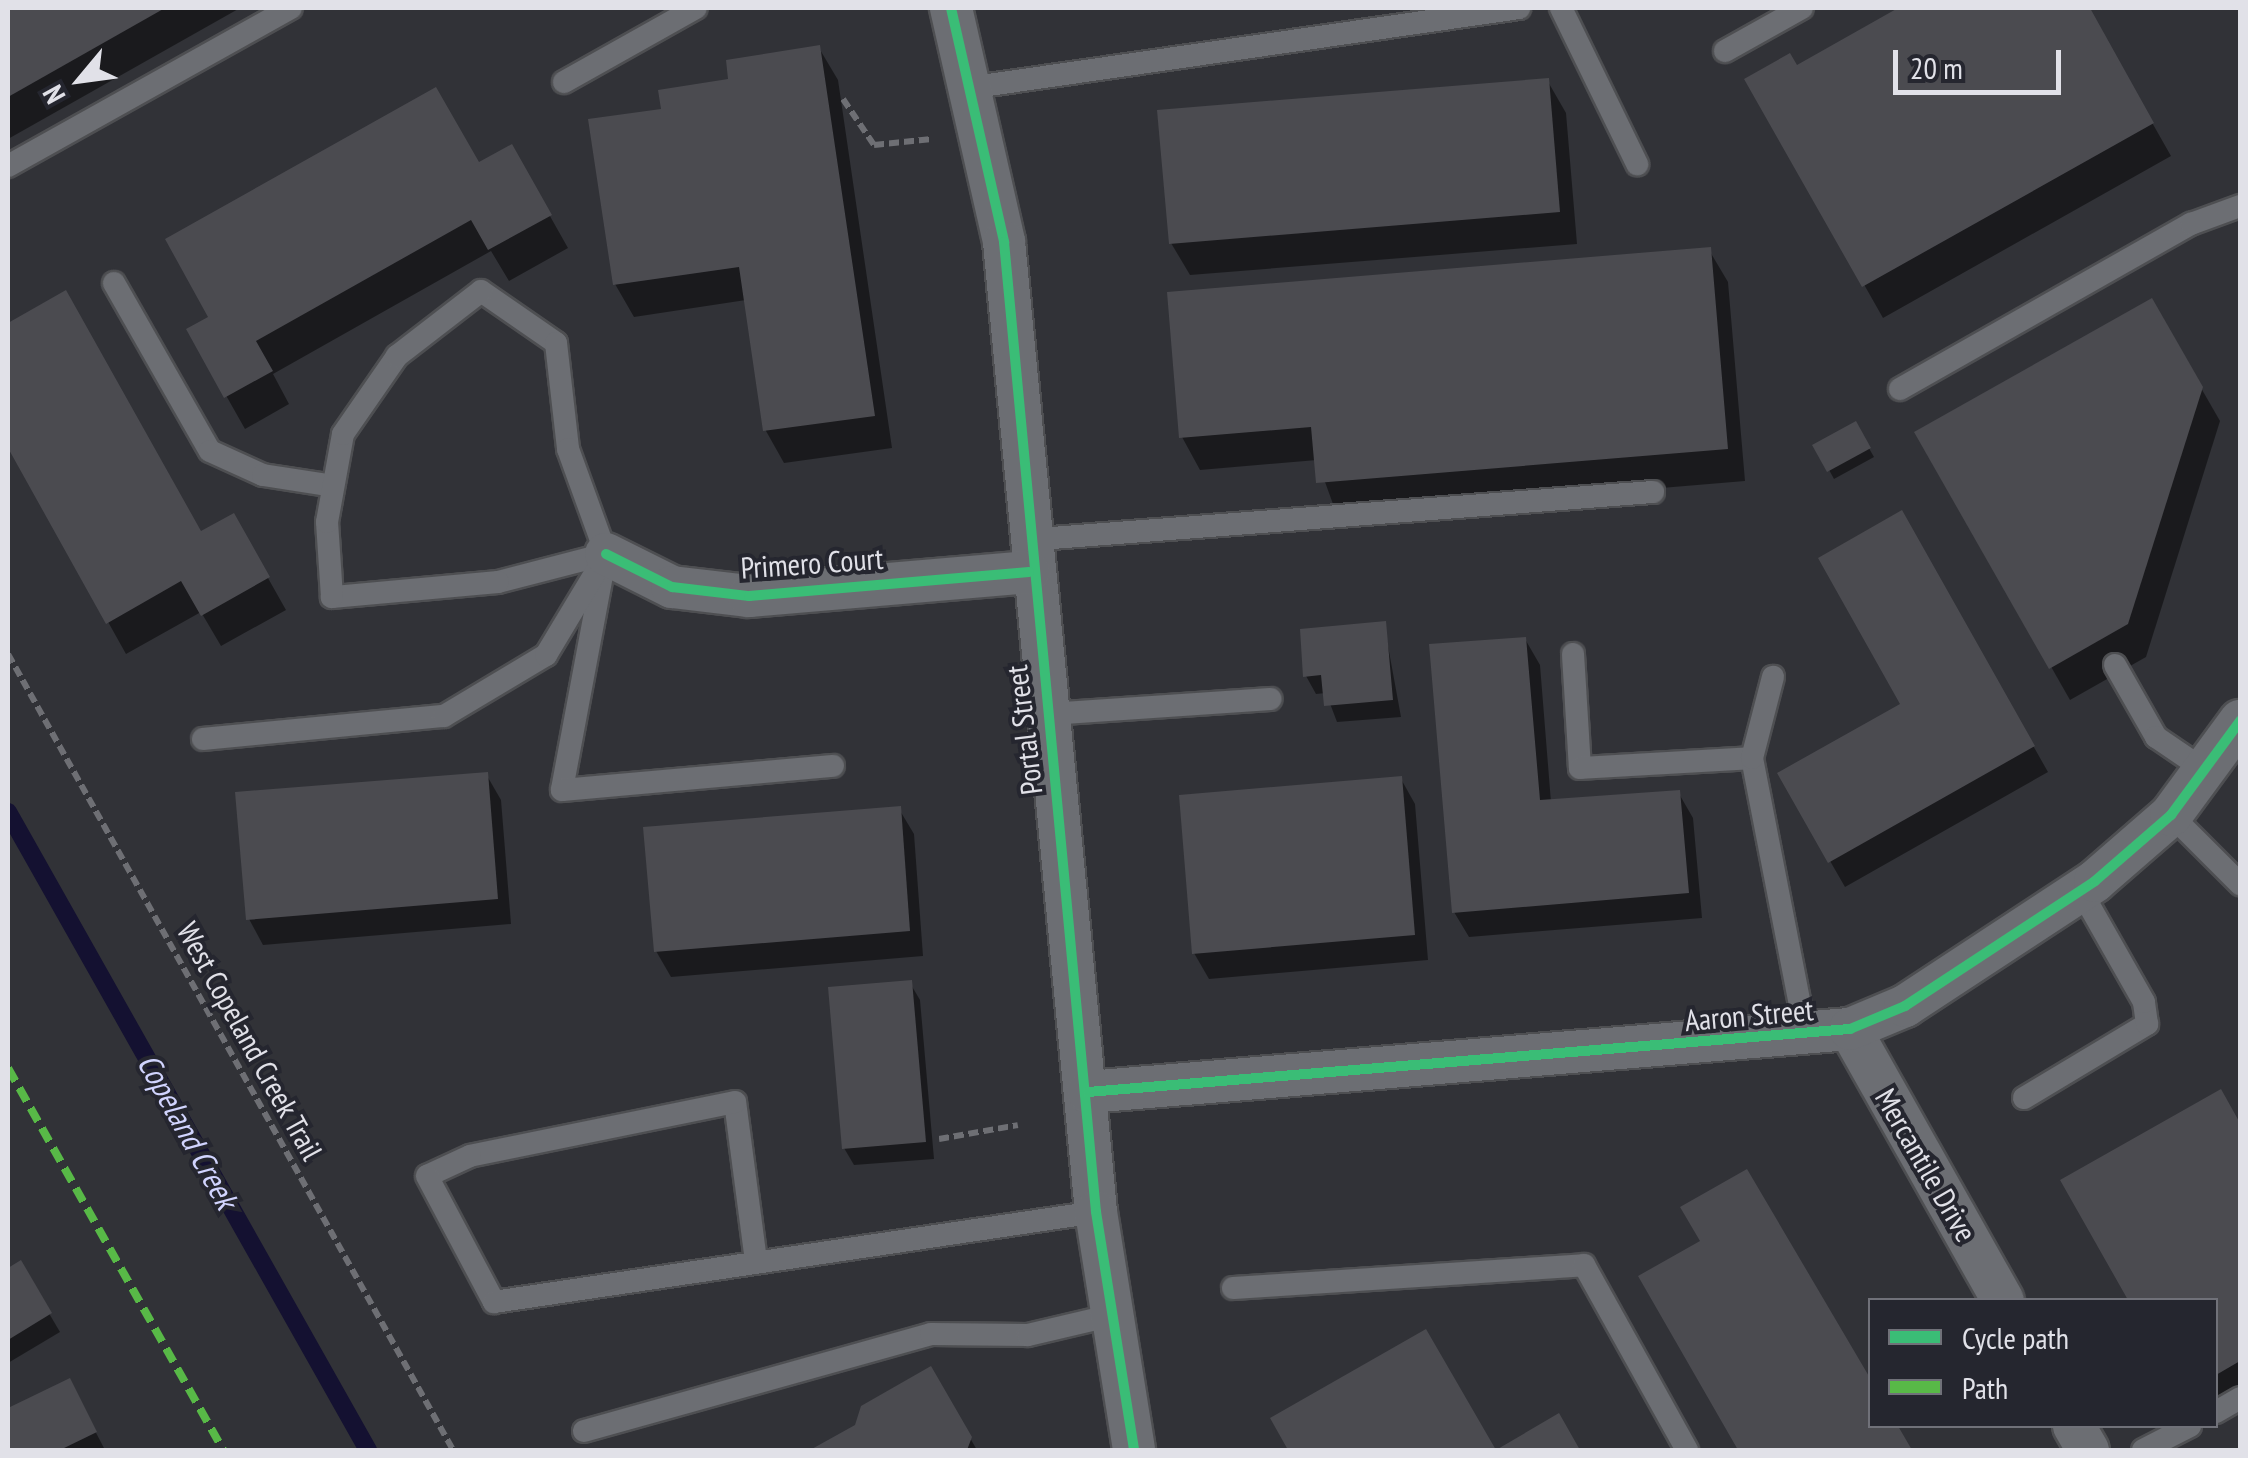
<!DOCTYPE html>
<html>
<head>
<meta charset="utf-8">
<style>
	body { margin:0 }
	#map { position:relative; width:2248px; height:1458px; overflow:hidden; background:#313237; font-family:"PT Sans Narrow",sans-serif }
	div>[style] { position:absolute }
	.shadow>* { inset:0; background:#0007 }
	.stream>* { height:18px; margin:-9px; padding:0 9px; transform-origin:9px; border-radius:9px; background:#141131 }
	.building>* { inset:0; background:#4b4b50 }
	.path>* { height:6px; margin-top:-3px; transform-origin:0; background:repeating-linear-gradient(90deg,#6e6f74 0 10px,transparent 0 15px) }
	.roads { filter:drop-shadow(2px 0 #4e4f52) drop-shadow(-2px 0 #4e4f52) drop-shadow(0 2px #4e4f52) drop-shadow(0 -2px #4e4f52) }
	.lane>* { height:22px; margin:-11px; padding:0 11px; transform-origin:11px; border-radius:11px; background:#6c6e73 }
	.street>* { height:42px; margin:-21px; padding:0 21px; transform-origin:21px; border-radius:21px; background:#6c6e73 }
	.quiet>* { height:8px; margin-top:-4px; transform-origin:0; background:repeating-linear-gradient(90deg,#58b947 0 15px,transparent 0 23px) }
	.cycleway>* { height:10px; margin:-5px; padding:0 5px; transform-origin:5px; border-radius:5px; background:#3abd76 }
	span { translate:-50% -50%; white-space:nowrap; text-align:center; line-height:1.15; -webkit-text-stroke:8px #25262f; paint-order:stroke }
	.street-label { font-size:30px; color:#e1e1e8 }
	.water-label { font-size:32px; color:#d1d4fe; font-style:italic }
	.frame { position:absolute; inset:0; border:10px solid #e1e1e8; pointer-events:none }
	.legend { position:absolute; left:1868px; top:1298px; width:350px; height:130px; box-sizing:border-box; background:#25262f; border:2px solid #707179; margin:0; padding:12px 18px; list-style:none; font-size:30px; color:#e1e1e8 }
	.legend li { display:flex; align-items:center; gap:20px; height:50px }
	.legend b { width:50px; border:2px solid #707179 }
	.north { position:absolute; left:30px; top:30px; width:100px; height:100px; -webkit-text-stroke:8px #25262f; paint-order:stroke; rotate:241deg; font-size:28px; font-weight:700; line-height:40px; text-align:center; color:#e1e1e8 }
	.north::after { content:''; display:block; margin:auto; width:35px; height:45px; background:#e1e1e8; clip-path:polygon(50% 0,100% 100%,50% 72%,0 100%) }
	.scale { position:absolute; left:1893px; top:50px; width:168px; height:45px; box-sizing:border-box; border:5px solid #e1e1e8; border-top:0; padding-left:12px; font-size:30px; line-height:35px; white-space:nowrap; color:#e1e1e8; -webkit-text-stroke:8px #25262f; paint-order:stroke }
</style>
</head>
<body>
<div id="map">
	<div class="shadow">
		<div style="clip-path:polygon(8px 8px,240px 8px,8px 139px)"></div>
		<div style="clip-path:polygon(1903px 8px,1987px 8px,1992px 16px,2008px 8px,2087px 8px,2171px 156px,1883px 318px,1748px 80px,1796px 68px)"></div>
		<div style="clip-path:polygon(819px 48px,838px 80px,892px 448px,784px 463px,766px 431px,746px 300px,634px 317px,615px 284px,664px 111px)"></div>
		<div style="clip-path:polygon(1547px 80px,1566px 113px,1577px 244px,1190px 275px,1171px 243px)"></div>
		<div style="clip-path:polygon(511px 147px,568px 248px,509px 281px,491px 251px,273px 374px,289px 404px,245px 429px,189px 330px)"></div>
		<div style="clip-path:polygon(1709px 250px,1728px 282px,1745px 481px,1337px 515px,1317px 460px,1200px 470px,1182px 437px)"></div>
		<div style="clip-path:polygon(65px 294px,200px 535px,233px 516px,286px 610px,221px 646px,201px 612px,126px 654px,8px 443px,8px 326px)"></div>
		<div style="clip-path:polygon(2151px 301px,2220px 421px,2146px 657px,2070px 700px,1918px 433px)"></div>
		<div style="clip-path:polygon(1855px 424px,1874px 457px,1834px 479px,1816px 446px)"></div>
		<div style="clip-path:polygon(1901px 513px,2048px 772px,1845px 887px,1780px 774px,1903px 705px)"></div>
		<div style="clip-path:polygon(1384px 624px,1401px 717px,1337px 722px,1326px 693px,1316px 694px,1306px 676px)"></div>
		<div style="clip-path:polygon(1525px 639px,1540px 665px,1551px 802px,1678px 792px,1693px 818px,1702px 918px,1469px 937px,1454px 912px)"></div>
		<div style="clip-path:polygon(486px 774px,501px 800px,511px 924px,263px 945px,249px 919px)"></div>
		<div style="clip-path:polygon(1401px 779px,1415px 804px,1428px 960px,1209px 979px,1194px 953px)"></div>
		<div style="clip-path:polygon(899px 809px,914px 834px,923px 956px,671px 977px,656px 951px)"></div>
		<div style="clip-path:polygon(910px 983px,920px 1000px,934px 1159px,854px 1165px,844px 1148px)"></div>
		<div style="clip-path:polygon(2220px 1092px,2240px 1128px,2240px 1403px,2216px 1417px,2216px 1300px,2131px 1300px,2064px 1181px)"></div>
		<div style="clip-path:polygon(1746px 1172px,1870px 1386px,1870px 1426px,1893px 1426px,1908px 1450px,1741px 1450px,1642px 1277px,1703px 1242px)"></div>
		<div style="clip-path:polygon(20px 1264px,60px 1332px,8px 1363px,8px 1271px)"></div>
		<div style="clip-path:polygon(1425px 1332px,1493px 1450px,1291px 1450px,1273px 1419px)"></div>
		<div style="clip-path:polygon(930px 1369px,977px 1450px,815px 1450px,857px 1427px)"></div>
		<div style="clip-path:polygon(69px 1381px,105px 1450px,8px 1450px,8px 1411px)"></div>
	</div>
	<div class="stream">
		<div style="left:8px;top:812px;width:733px;rotate:60.57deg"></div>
	</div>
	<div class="building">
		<div style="clip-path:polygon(8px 8px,165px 8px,8px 97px)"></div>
		<div style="clip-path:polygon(1898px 8px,2090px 8px,2154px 123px,1862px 287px,1744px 79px,1790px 53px,1797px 65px)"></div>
		<div style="clip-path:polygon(820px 45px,875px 416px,763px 431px,739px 267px,613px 285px,588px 119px,661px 109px,658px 90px,728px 79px,726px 60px)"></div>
		<div style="clip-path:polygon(1549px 78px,1560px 212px,1169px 244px,1157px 110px)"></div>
		<div style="clip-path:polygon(436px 87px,479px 162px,512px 144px,552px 215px,488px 250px,471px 220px,256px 341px,273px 371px,224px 398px,186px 329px,208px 317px,165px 239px)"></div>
		<div style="clip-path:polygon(1711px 247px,1728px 449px,1316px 483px,1311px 427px,1179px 438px,1167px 292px)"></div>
		<div style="clip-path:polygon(66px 290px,201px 531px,234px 513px,270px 577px,201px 616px,181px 581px,106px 624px,8px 448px,8px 323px)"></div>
		<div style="clip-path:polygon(2152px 298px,2203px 387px,2128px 624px,2049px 669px,1914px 432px)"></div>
		<div style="clip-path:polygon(1856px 421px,1871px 448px,1827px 472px,1812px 445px)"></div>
		<div style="clip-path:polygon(1902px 510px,2035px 746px,1828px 863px,1777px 773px,1900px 704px,1818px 558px)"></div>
		<div style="clip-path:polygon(1386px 621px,1393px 700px,1324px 706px,1321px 675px,1303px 677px,1300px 629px)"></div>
		<div style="clip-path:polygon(1526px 637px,1540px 800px,1680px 790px,1689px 893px,1452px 913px,1429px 644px)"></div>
		<div style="clip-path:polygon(488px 772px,498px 899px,246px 920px,235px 792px)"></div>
		<div style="clip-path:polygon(1402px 776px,1415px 935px,1192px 954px,1179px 795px)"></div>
		<div style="clip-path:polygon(901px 806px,910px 931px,654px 952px,643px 827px)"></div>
		<div style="clip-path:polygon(912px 980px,926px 1142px,842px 1149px,828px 987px)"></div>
		<div style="clip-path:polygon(2221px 1089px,2240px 1123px,2240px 1361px,2216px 1375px,2216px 1300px,2128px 1300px,2060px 1180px)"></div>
		<div style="clip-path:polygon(1747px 1169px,1870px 1378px,1870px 1426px,1898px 1426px,1912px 1450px,1738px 1450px,1638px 1276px,1700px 1241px,1680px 1207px)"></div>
		<div style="clip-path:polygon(21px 1260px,52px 1313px,8px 1340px,8px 1268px)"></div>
		<div style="clip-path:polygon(1426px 1329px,1496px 1450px,1559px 1413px,1580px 1450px,1288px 1450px,1270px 1418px)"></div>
		<div style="clip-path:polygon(931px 1366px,972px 1437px,967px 1450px,810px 1450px,855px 1425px,861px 1406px)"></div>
		<div style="clip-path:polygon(70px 1378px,97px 1432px,60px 1450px,8px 1450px,8px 1408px)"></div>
	</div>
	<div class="path">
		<div style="left:843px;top:99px;width:55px;rotate:56deg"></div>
		<div style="left:874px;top:145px;width:58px;rotate:-5.9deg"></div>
		<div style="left:8px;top:654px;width:912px;rotate:60.79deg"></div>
		<div style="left:939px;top:1139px;width:80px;rotate:-10deg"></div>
	</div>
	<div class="roads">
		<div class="lane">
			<div style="left:1561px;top:8px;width:174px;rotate:64deg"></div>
			<div style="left:1725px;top:51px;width:88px;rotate:-29.2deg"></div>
			<div style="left:564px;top:82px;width:151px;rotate:-29.3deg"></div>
			<div style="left:975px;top:87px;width:550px;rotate:-8.26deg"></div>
			<div style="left:8px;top:166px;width:324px;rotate:-29.2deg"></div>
			<div style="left:114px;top:283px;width:193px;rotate:60.3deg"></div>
			<div style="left:210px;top:451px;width:58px;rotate:24.4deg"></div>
			<div style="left:263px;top:475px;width:71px;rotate:8.9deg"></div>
			<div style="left:481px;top:291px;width:91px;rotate:34.7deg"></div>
			<div style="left:556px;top:343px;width:107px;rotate:83.5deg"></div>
			<div style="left:568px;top:449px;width:112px;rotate:70.1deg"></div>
			<div style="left:606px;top:554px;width:112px;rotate:165.5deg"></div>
			<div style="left:498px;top:582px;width:167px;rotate:174.8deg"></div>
			<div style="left:332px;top:597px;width:75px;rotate:-93.8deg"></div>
			<div style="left:327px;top:522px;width:89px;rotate:-79.7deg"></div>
			<div style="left:343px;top:434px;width:95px;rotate:-55.3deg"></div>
			<div style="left:397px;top:356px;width:106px;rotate:-37.7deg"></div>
			<div style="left:1900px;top:389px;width:335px;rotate:-29.6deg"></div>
			<div style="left:2191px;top:224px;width:52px;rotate:-20.2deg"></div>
			<div style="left:1026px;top:540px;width:629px;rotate:-4.38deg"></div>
			<div style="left:606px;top:554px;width:240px;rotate:100.6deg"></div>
			<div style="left:562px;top:790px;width:272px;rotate:-5.1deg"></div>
			<div style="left:1573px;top:654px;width:114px;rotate:86.5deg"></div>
			<div style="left:1580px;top:768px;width:172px;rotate:-3.3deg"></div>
			<div style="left:1752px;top:758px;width:284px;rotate:79deg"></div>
			<div style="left:2115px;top:665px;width:83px;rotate:60.3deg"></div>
			<div style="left:2156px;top:737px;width:64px;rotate:34.2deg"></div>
			<div style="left:1049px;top:714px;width:222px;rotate:-3.9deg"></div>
			<div style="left:203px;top:739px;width:242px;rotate:-5.5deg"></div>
			<div style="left:444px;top:716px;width:119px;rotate:-30.9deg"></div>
			<div style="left:546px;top:655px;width:99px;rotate:-59deg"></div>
			<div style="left:1752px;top:758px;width:84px;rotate:-75.5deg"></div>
			<div style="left:2171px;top:815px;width:98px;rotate:45deg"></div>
			<div style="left:2024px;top:1098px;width:144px;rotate:-31deg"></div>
			<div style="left:2147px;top:1024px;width:22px;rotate:-98deg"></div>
			<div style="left:2144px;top:1002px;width:128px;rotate:-119.6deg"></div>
			<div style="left:756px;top:1261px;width:160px;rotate:-97.5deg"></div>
			<div style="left:735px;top:1102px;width:270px;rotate:168.5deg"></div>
			<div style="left:470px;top:1156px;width:47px;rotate:155.1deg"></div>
			<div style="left:427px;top:1176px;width:143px;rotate:62deg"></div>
			<div style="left:494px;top:1302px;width:609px;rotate:-8.5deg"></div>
			<div style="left:1233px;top:1288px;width:352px;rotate:-3.7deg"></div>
			<div style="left:1584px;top:1265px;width:212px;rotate:60.9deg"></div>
			<div style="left:2216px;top:1412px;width:28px;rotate:-30deg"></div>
			<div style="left:584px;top:1431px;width:360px;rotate:-15.6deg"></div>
			<div style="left:931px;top:1334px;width:97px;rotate:0.6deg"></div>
			<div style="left:1028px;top:1335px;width:83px;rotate:-13.2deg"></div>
			<div style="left:2143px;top:1450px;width:53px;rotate:-27.1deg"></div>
		</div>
		<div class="street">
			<div style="left:951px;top:8px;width:240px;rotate:77.2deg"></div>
			<div style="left:1004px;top:242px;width:974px;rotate:84.58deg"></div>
			<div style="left:1096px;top:1212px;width:241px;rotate:80.9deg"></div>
			<div style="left:606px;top:554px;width:74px;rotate:26.6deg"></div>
			<div style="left:672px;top:587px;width:78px;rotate:6.7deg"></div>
			<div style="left:749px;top:596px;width:281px;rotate:-4.9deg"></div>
			<div style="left:1850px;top:1029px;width:311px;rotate:60.6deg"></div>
			<div style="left:1088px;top:1092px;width:765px;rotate:-4.73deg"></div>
			<div style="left:1850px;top:1029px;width:60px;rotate:-22.7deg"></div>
			<div style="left:1905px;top:1006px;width:227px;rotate:-33.3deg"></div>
			<div style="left:2095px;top:881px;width:101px;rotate:-41deg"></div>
			<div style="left:2171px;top:815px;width:117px;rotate:-53.7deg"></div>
			<div style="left:2074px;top:1426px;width:28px;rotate:60deg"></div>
		</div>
	</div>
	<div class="quiet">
		<div style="left:8px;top:1068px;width:438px;rotate:60.6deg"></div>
	</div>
	<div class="cycleway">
		<div style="left:951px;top:8px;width:240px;rotate:77.2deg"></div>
		<div style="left:1004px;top:242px;width:974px;rotate:84.58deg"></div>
		<div style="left:1096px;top:1212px;width:241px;rotate:80.9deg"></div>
		<div style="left:606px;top:554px;width:74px;rotate:26.6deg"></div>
		<div style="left:672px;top:587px;width:78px;rotate:6.7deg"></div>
		<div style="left:749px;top:596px;width:281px;rotate:-4.9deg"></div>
		<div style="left:1088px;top:1092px;width:765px;rotate:-4.73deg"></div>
		<div style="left:1850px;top:1029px;width:60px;rotate:-22.7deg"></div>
		<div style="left:1905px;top:1006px;width:227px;rotate:-33.3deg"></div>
		<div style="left:2095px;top:881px;width:101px;rotate:-41deg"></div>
		<div style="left:2171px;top:815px;width:117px;rotate:-53.7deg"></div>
	</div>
	<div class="street-label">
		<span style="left:812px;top:563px;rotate:-4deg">Primero Court</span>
		<span style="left:1024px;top:730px;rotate:-97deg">Portal Street</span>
		<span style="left:1749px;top:1015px;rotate:-5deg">Aaron Street</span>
		<span style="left:250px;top:1041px;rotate:61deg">West Copeland Creek Trail</span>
		<span style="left:1926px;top:1165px;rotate:60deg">Mercantile Drive</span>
	</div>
	<div class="water-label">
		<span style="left:188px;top:1131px;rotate:61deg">Copeland Creek</span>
	</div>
	<div class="frame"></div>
	<ul class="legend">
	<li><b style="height:12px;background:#3abd76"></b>Cycle path</li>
	<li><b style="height:12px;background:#58b947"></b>Path</li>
	</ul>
	<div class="north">N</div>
	<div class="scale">20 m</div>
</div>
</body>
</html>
